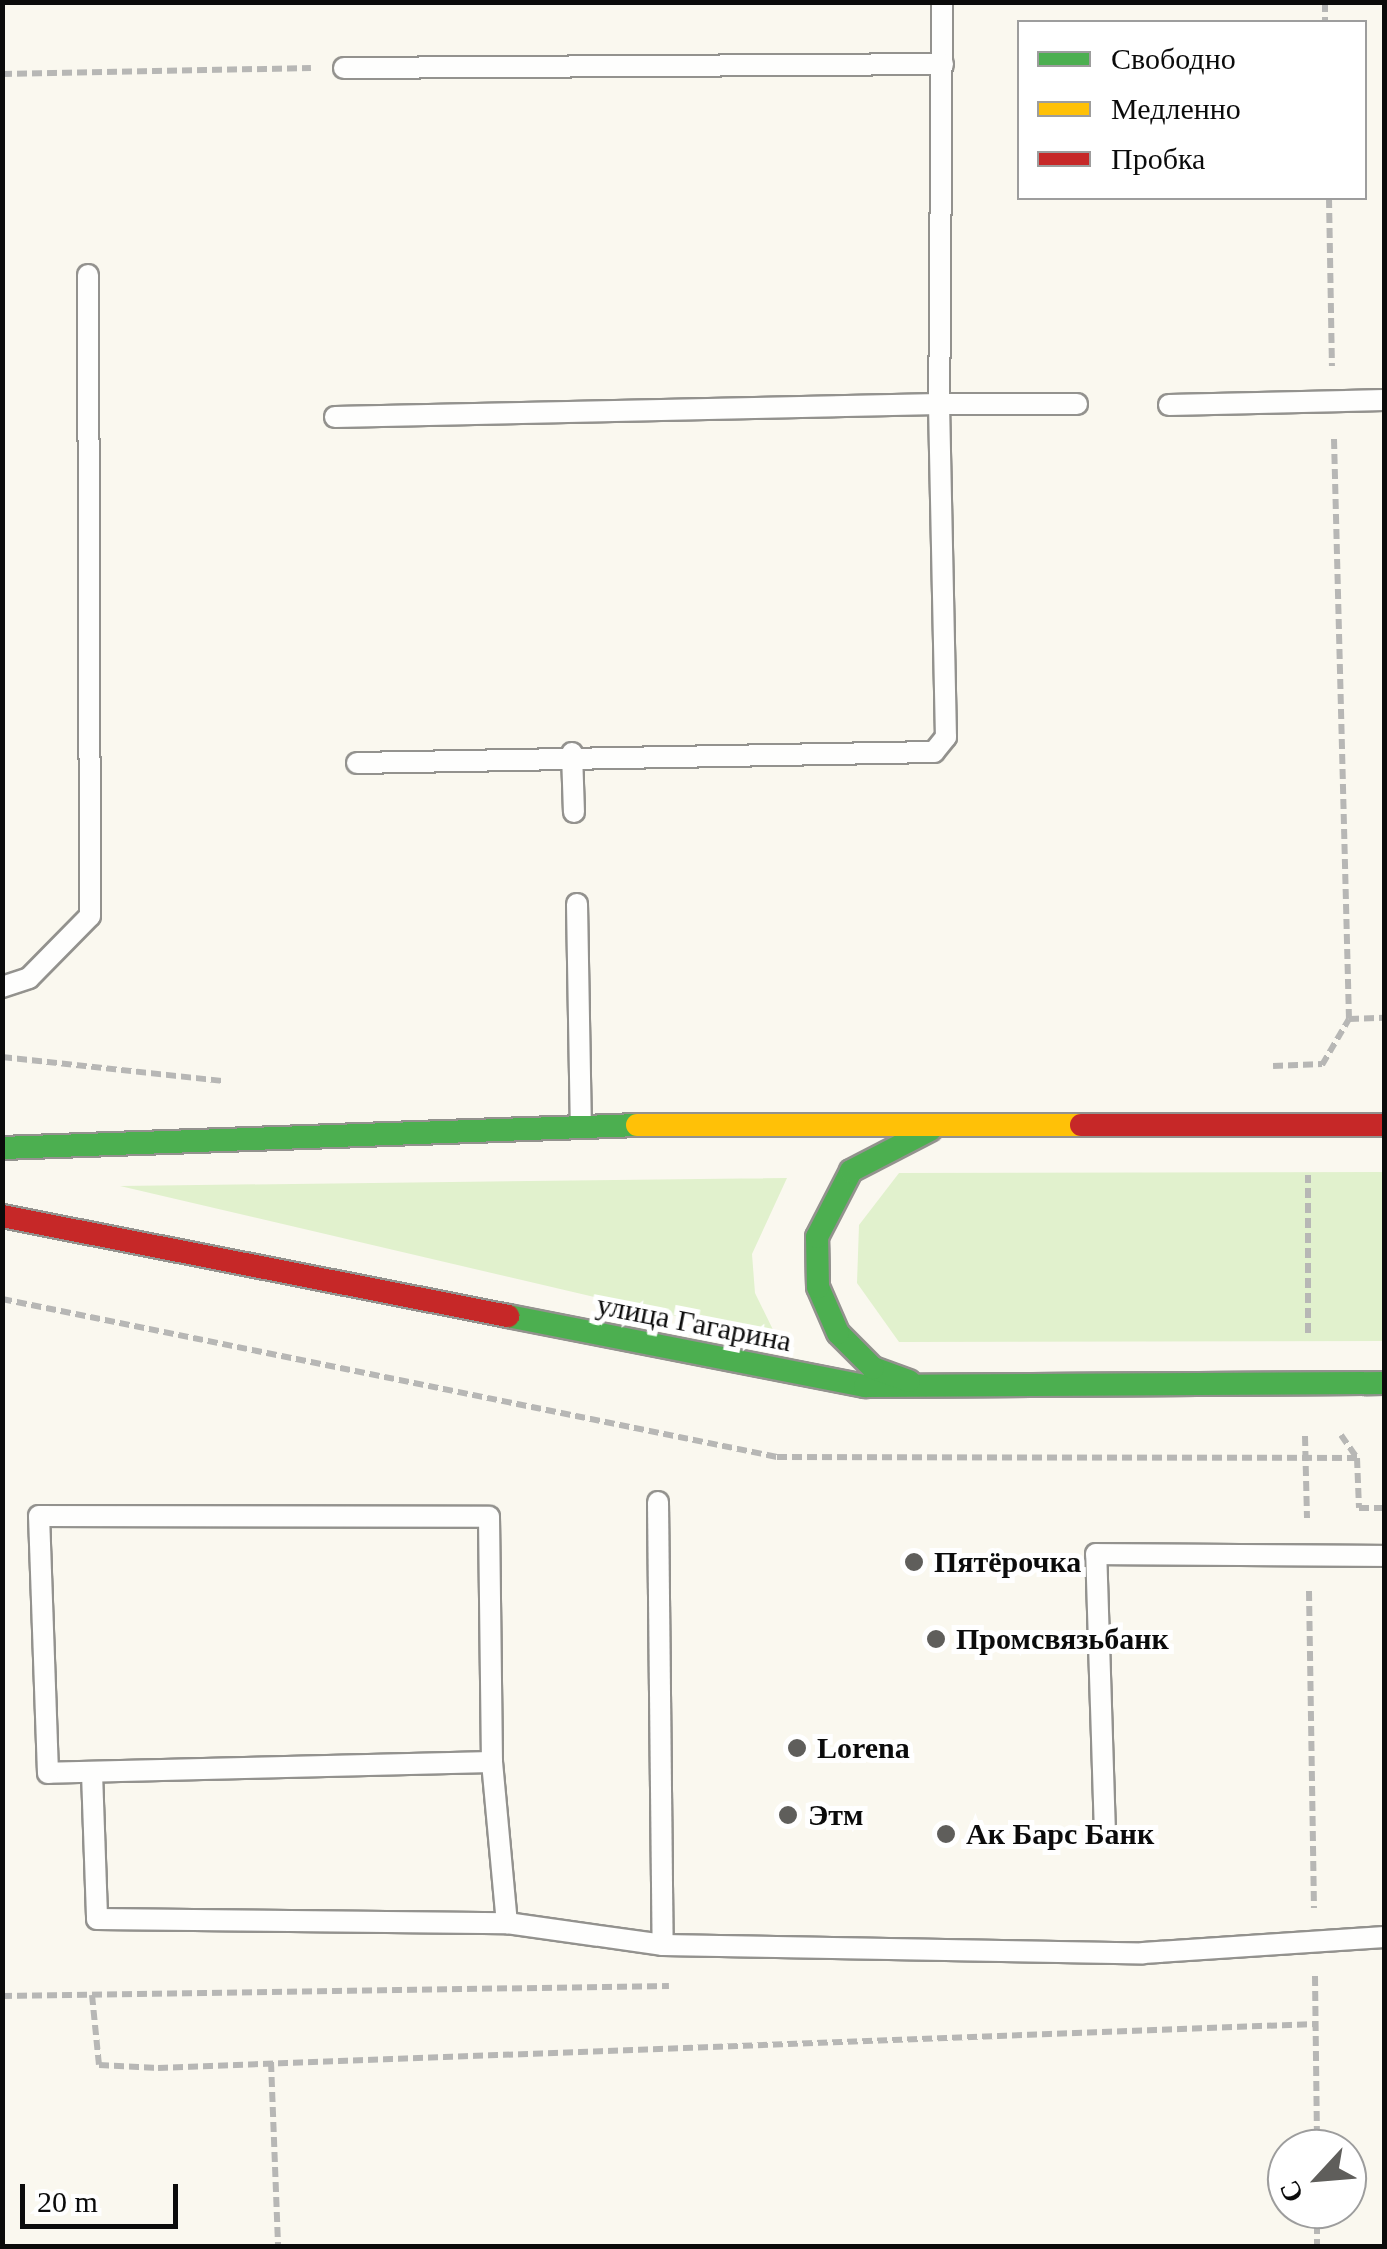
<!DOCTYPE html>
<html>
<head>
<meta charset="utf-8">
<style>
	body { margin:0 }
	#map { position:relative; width:1387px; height:2249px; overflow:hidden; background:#faf8ef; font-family:Georgia,serif }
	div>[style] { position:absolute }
	.green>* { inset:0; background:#e1f1cd }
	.path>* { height:6px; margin-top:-3px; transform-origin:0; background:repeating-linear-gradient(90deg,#b7b7b5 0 10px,transparent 0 15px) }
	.roads { filter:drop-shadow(2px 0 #93928e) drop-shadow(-2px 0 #93928e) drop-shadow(0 2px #93928e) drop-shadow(0 -2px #93928e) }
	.lane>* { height:20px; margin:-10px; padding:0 10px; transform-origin:10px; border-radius:10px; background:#fefefd }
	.fast>* { height:22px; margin:-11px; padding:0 11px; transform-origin:11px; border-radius:11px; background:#4caf50 }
	.slow>* { height:22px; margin:-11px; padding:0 11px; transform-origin:11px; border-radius:11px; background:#ffc107 }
	.jam>* { height:22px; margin:-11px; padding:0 11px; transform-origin:11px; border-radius:11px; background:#c62828 }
	.dots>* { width:28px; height:28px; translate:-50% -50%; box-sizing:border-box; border:5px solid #fff; border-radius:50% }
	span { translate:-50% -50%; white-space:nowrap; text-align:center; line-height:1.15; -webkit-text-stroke:10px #fff; paint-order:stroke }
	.street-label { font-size:30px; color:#0b0b0b }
	.poi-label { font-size:30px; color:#0b0b0b; font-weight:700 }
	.left { translate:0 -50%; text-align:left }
	.frame { position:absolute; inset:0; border:5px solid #0b0b0b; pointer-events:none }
	.legend { position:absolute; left:1017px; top:20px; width:350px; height:180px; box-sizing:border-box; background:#fff; border:2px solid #9d9d9d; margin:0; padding:12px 18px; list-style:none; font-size:30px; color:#0b0b0b }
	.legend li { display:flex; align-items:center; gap:20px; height:50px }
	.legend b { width:50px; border:2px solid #9d9d9d }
	.north { position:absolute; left:1267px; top:2129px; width:100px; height:100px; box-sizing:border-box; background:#fff; border:2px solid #9d9d9d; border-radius:50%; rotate:244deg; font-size:28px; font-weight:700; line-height:40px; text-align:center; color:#0b0b0b }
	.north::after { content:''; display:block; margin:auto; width:35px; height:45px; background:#5f5e5b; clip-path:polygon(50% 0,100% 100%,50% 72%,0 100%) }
	.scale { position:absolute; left:20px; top:2184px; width:158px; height:45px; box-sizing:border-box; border:5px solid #0b0b0b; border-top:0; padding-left:12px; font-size:30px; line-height:35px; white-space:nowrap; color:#0b0b0b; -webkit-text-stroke:8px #fff; paint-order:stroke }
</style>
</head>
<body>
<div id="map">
	<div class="green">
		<div style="clip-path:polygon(1384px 1172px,1384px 1341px,899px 1342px,857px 1283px,859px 1225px,899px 1173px)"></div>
		<div style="clip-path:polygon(787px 1178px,752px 1254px,755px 1293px,778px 1340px,120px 1186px)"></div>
	</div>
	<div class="path">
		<div style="left:1325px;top:2px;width:20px;rotate:90deg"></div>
		<div style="left:2px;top:74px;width:309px;rotate:-1.1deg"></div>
		<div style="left:1329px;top:198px;width:168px;rotate:89deg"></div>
		<div style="left:1334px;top:439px;width:580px;rotate:88.52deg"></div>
		<div style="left:2px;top:1057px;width:221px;rotate:6.2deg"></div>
		<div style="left:1322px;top:1065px;width:53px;rotate:-59.6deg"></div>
		<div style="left:1349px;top:1019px;width:35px;rotate:-2deg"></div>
		<div style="left:1273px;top:1066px;width:49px;rotate:-2.3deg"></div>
		<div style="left:2px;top:1299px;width:791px;rotate:11.52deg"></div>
		<div style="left:777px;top:1457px;width:580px;rotate:0.1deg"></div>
		<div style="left:1308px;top:1333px;width:158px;rotate:-90deg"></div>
		<div style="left:1341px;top:1435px;width:28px;rotate:55deg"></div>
		<div style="left:1357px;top:1458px;width:50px;rotate:87.7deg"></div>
		<div style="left:1359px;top:1508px;width:25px"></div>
		<div style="left:1305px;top:1436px;width:82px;rotate:88.6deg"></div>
		<div style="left:1309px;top:1591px;width:317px;rotate:89.1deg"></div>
		<div style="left:1315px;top:1976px;width:173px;rotate:89.3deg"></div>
		<div style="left:92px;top:1995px;width:70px;rotate:84.3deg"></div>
		<div style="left:99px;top:2065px;width:59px;rotate:2.9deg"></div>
		<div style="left:158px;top:2068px;width:1159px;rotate:-2.18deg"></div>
		<div style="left:2px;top:1996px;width:667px;rotate:-0.86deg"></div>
		<div style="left:271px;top:2062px;width:184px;rotate:87.8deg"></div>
		<div style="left:1317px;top:2209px;width:37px;rotate:90deg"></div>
	</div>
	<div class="roads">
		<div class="lane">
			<div style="left:942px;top:2px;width:402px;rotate:90.4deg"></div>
			<div style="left:939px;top:404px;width:138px"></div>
			<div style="left:344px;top:68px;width:599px;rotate:-0.38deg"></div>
			<div style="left:1169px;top:405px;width:215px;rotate:-1.3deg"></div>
			<div style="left:335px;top:417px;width:604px;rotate:-1.23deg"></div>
			<div style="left:939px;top:404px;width:333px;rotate:88.8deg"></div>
			<div style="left:946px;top:737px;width:19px;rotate:129deg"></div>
			<div style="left:934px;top:752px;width:577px;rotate:178.91deg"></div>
			<div style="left:572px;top:753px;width:59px;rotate:88.1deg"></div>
			<div style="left:577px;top:904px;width:219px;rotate:89deg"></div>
			<div style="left:2px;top:987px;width:28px;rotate:-18deg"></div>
			<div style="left:29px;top:978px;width:87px;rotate:-45.5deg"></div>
			<div style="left:90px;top:916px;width:641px;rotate:-90.18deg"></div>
			<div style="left:658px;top:1502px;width:443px;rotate:89.4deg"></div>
			<div style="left:492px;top:1762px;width:444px;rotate:178.6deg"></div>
			<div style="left:48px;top:1773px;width:257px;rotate:-92deg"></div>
			<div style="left:39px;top:1516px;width:450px;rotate:0.1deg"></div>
			<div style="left:489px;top:1517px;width:245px;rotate:89.3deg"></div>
			<div style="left:492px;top:1762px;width:162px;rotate:84.7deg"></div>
			<div style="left:92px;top:1773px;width:146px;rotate:88deg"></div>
			<div style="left:97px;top:1919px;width:410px;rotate:0.6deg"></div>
			<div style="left:507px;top:1923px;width:158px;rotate:8deg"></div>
			<div style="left:663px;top:1945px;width:480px;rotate:1deg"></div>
			<div style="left:1143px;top:1953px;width:242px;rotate:-3.8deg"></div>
			<div style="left:1105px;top:1834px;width:280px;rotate:-91.8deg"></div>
			<div style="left:1096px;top:1554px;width:288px;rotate:0.4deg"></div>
		</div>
		<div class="fast">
			<div style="left:2px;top:1148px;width:635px;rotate:-2.07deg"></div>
			<div style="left:508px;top:1316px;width:364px;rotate:11.1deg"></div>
			<div style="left:865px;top:1386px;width:519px;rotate:-0.33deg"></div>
			<div style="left:909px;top:1381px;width:38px;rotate:-160deg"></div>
			<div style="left:873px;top:1368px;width:49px;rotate:-135deg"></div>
			<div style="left:838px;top:1333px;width:50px;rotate:-113.5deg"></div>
			<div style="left:818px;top:1287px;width:50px;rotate:-91.1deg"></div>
			<div style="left:817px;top:1237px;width:74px;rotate:-62.7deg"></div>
			<div style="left:851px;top:1171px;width:89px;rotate:-27.4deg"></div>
		</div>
		<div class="slow">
			<div style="left:637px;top:1125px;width:444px"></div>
		</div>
		<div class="jam">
			<div style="left:1081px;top:1125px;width:303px"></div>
			<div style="left:2px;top:1216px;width:516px;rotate:11.18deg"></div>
		</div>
	</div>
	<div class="dots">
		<div style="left:914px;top:1562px;background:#5f5e5b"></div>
		<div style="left:936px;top:1639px;background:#5f5e5b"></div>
		<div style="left:797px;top:1748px;background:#5f5e5b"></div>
		<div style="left:788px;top:1815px;background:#5f5e5b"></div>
		<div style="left:946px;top:1834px;background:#5f5e5b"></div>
	</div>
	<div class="street-label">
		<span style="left:694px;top:1323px;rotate:11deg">улица Гагарина</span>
	</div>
	<div class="poi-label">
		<span class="left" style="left:934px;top:1562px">Пятёрочка</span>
		<span class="left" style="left:956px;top:1639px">Промсвязьбанк</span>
		<span class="left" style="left:817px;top:1748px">Lorena</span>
		<span class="left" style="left:808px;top:1815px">Этм</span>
		<span class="left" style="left:966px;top:1834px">Ак Барс Банк</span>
	</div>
	<div class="frame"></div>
	<ul class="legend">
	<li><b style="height:12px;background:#4caf50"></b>Свободно</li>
	<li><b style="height:12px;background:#ffc107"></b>Медленно</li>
	<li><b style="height:12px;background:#c62828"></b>Пробка</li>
	</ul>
	<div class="north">С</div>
	<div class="scale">20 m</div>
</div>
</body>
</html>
